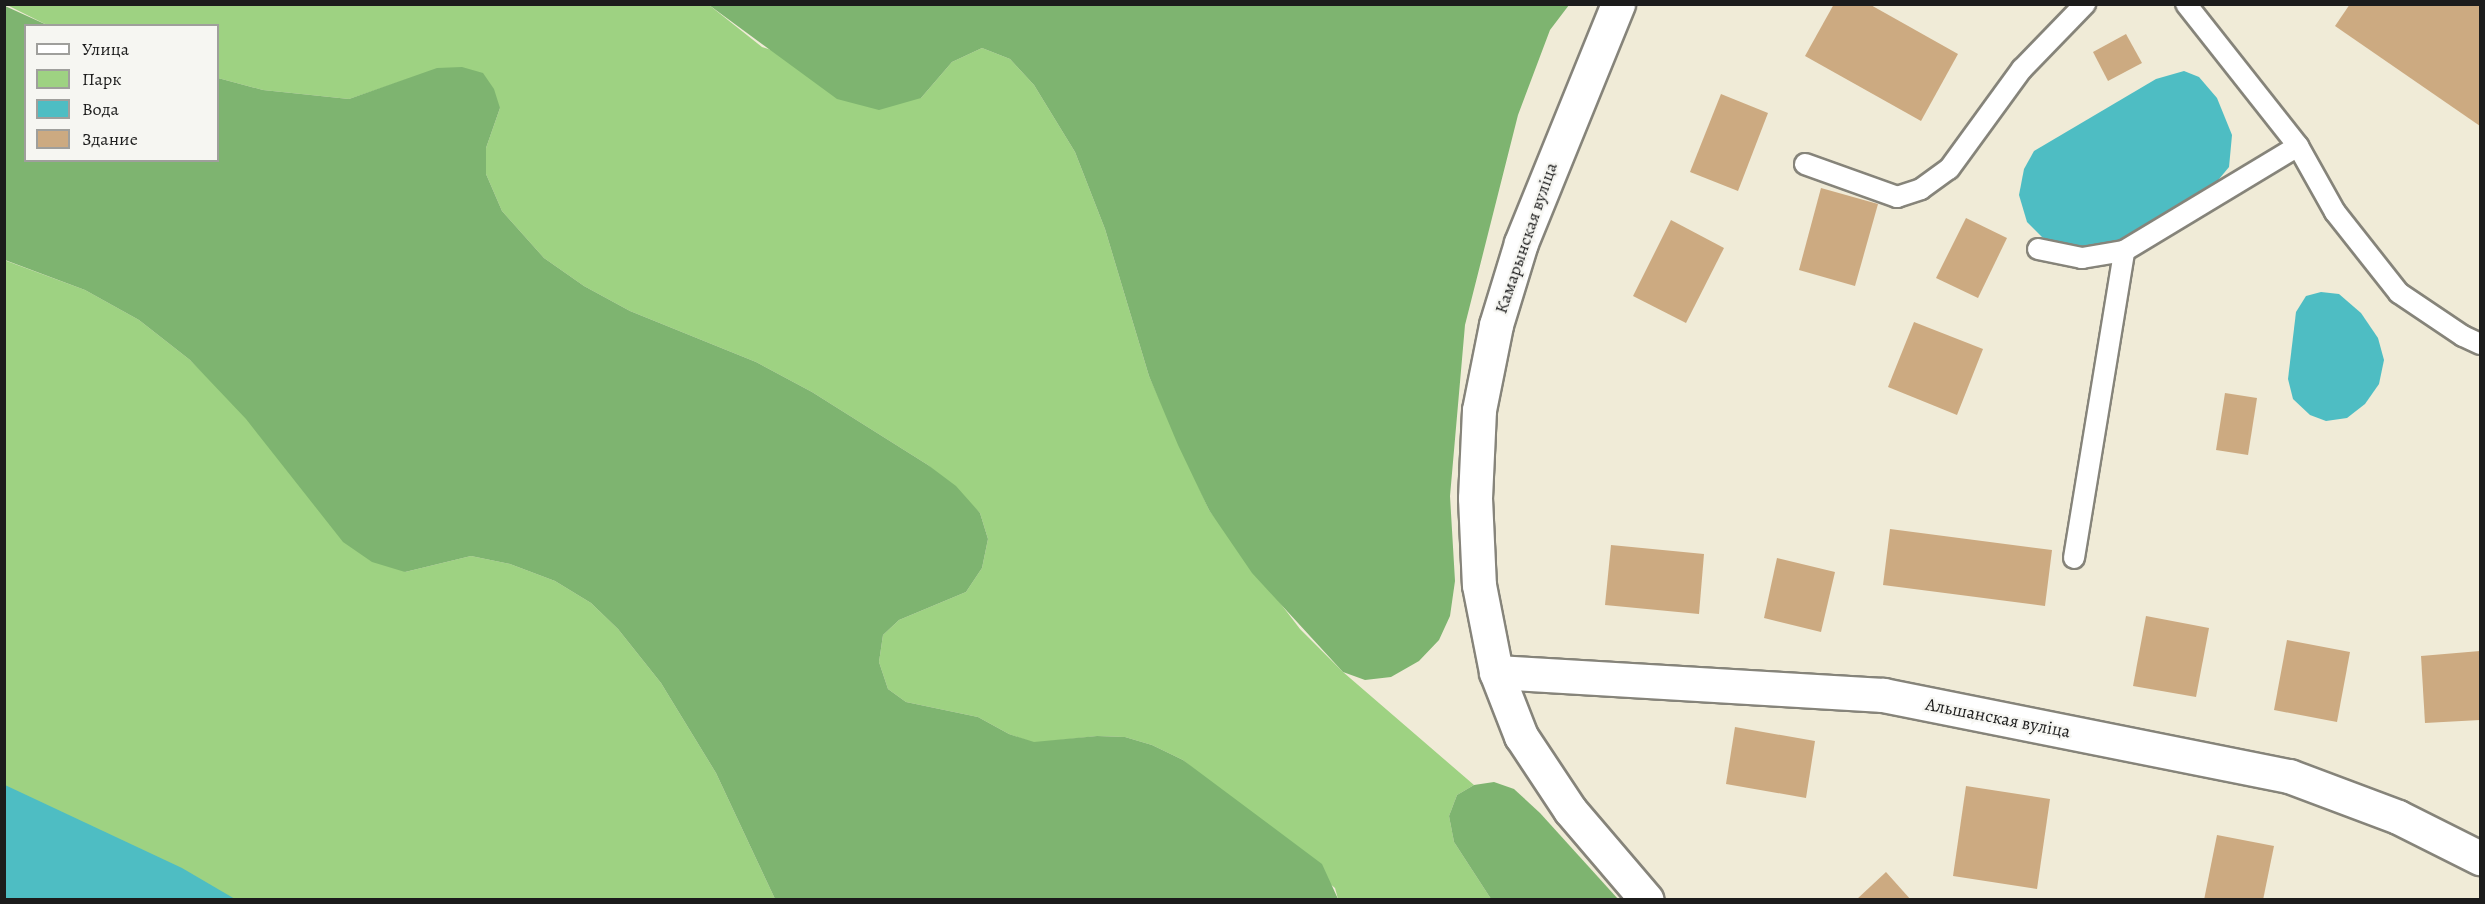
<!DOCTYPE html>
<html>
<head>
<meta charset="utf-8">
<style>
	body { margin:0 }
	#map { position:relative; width:2485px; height:904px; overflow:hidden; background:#f0ebd7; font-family:Alegreya,serif }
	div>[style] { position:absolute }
	.green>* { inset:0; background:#9ed282 }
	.forest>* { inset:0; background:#7eb470 }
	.water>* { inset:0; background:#4ebdc3 }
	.building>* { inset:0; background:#ccaa81 }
	.roads { filter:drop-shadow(2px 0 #86847a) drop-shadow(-2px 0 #86847a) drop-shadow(0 2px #86847a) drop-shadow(0 -2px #86847a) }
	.lane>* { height:20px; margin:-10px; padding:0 10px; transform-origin:10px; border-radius:10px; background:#fff }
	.street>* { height:33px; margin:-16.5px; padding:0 16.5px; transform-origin:16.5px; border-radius:16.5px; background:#fff }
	span { translate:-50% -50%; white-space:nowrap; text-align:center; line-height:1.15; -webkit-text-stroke:4.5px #f6f6f2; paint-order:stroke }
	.street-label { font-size:18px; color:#1c1c1c }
	.frame { position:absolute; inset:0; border:6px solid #1c1c1c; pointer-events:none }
	.legend { position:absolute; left:24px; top:24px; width:195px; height:138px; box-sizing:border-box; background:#f6f6f2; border:2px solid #9f9f9c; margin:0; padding:8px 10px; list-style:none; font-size:18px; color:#1c1c1c }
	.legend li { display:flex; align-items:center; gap:12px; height:30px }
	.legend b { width:30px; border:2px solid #9f9f9c }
</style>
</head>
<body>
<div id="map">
	<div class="green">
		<div style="clip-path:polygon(5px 4px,709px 5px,762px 47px,921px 98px,952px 62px,982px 48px,1010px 59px,1034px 85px,1075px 152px,1105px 229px,1149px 376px,1209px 510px,1300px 629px,1343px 672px,1474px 785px,1457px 795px,1449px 816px,1454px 842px,1491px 899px,1338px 899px,1335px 888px,1183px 760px,1152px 745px,1125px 737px,1097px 736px,1034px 743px,1009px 734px,978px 717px,906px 702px,888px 689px,879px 662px,883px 635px,899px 620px,966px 592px,982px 568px,988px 539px,980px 513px,928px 465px,812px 392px,756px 362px,630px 311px,584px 286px,544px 258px,502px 211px,486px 174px,486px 148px,500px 108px,408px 79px,349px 99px,263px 90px,218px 78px,218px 26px,47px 25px)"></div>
		<div style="clip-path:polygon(4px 260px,85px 290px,139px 320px,190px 360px,405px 572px,471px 556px,510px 564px,555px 581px,591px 603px,618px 629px,661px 683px,716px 773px,775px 899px,5px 899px)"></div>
	</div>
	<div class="forest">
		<div style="clip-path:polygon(709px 5px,1569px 5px,1550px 30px,1518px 115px,1465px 325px,1450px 496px,1455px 581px,1450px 616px,1439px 640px,1419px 661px,1391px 677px,1365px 680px,1343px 672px,1252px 573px,1209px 510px,1178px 445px,1149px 376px,1105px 229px,1075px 152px,1034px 85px,1010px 59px,982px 48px,952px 62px,921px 98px,879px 110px,837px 99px)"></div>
		<div style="clip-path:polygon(5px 6px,47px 25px,26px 26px,26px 160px,218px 160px,218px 78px,263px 90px,349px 99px,437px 68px,462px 67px,483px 73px,494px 89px,500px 108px,486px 148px,486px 174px,502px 211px,544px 258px,584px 286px,630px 311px,756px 362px,812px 392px,928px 465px,956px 486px,980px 513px,988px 539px,982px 568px,966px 592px,899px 620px,883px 635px,879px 662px,888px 689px,906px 702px,978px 717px,1009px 734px,1034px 742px,1097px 736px,1125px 737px,1152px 745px,1183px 760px,1322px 864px,1338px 899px,775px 899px,716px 773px,661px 683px,618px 629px,591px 603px,555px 581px,510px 564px,471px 556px,405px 572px,372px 562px,343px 542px,246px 419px,190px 360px,139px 320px,85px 290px,5px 260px)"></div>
		<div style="clip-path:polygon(1494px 782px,1514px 789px,1540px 813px,1618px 899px,1491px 899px,1454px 842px,1449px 816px,1457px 795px,1474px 785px)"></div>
	</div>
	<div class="water">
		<div style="clip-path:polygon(2184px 71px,2199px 77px,2217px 98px,2232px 135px,2229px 167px,2210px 190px,2126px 241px,2094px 251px,2064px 249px,2042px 237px,2027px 222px,2019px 195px,2024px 169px,2034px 151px,2156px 79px)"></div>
		<div style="clip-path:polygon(2321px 292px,2339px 294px,2361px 313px,2378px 338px,2384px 360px,2379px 384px,2365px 404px,2347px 418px,2326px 421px,2310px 415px,2293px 399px,2288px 379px,2296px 312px,2306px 296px)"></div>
		<div style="clip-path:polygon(5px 785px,182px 868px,235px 899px,5px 899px)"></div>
	</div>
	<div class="building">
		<div style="clip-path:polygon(1834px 4px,1869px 4px,1958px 54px,1921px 121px,1805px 56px)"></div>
		<div style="clip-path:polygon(2350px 4px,2480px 4px,2480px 126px,2335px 26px)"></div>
		<div style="clip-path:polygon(2126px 34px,2142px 63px,2108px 81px,2093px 52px)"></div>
		<div style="clip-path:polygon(1721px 94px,1768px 113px,1738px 191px,1690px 172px)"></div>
		<div style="clip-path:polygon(1821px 188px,1878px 204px,1855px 286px,1799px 270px)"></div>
		<div style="clip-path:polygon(1966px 218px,2007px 238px,1978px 298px,1936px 278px)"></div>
		<div style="clip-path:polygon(1671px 220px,1724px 248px,1686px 323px,1633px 296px)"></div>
		<div style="clip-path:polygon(1914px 322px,1983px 349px,1957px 415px,1888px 387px)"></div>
		<div style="clip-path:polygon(2225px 393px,2257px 398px,2248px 455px,2216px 450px)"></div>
		<div style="clip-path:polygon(1890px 529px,2052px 550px,2045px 606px,1883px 585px)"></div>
		<div style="clip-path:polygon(1611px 545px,1704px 554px,1699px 614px,1605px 605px)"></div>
		<div style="clip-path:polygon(1777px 558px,1835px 572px,1821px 632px,1764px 618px)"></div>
		<div style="clip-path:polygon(2146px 616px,2209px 628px,2196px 697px,2133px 686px)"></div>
		<div style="clip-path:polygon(2287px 640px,2350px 652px,2337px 722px,2274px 710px)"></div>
		<div style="clip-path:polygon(2480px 651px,2480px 720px,2425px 723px,2421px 656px)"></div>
		<div style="clip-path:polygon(1735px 727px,1815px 741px,1806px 798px,1726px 784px)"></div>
		<div style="clip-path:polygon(1966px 786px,2050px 799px,2037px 889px,1953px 876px)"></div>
		<div style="clip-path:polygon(2217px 835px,2274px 846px,2263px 900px,2204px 900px)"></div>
		<div style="clip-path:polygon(1886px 872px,1911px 900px,1856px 900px)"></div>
	</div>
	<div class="roads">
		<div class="lane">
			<div style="left:2186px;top:4px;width:181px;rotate:51.7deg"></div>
			<div style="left:2298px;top:146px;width:76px;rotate:60.7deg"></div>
			<div style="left:2335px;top:212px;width:103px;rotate:51.7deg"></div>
			<div style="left:2399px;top:293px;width:77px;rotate:33.9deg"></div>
			<div style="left:2463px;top:336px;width:19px;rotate:25deg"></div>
			<div style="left:1805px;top:164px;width:98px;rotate:19.7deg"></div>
			<div style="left:1897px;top:197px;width:25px;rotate:-18deg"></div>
			<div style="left:1921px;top:189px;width:34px;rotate:-36deg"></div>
			<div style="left:1949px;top:169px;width:124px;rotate:-53.9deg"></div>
			<div style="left:2022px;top:69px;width:91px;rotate:-45.9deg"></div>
			<div style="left:2038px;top:249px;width:45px;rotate:11.6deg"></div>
			<div style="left:2082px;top:258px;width:43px;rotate:-9.5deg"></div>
			<div style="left:2074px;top:558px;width:311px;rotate:-80.7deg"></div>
			<div style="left:2124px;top:251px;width:203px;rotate:-31.1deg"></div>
		</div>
		<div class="street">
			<div style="left:1618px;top:4px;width:258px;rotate:112.1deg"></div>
			<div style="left:1521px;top:243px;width:86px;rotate:107deg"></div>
			<div style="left:1496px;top:325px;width:87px;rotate:101.3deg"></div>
			<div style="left:1479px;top:410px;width:88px;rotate:92.6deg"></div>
			<div style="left:1475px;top:498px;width:87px;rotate:87.4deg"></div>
			<div style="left:1479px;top:585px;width:89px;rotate:78.9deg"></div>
			<div style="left:1496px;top:672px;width:69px;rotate:68.7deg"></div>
			<div style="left:1521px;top:736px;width:89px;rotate:56.5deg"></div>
			<div style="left:1570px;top:810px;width:118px;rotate:49.5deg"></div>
			<div style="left:1496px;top:672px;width:388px;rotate:3.4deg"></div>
			<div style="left:1883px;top:695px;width:414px;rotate:11.3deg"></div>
			<div style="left:2289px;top:776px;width:116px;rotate:20.6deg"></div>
			<div style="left:2398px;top:817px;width:92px;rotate:26.6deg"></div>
		</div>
	</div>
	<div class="street-label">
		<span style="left:1526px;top:238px;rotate:-71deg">Камарынская вуліца</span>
		<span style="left:1998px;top:718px;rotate:11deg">Альшанская вуліца</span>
	</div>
	<div class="frame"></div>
	<ul class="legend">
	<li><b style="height:8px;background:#fff"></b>Улица</li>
	<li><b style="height:16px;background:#9ed282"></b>Парк</li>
	<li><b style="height:16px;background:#4ebdc3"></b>Вода</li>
	<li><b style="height:16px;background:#ccaa81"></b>Здание</li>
	</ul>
</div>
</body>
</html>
